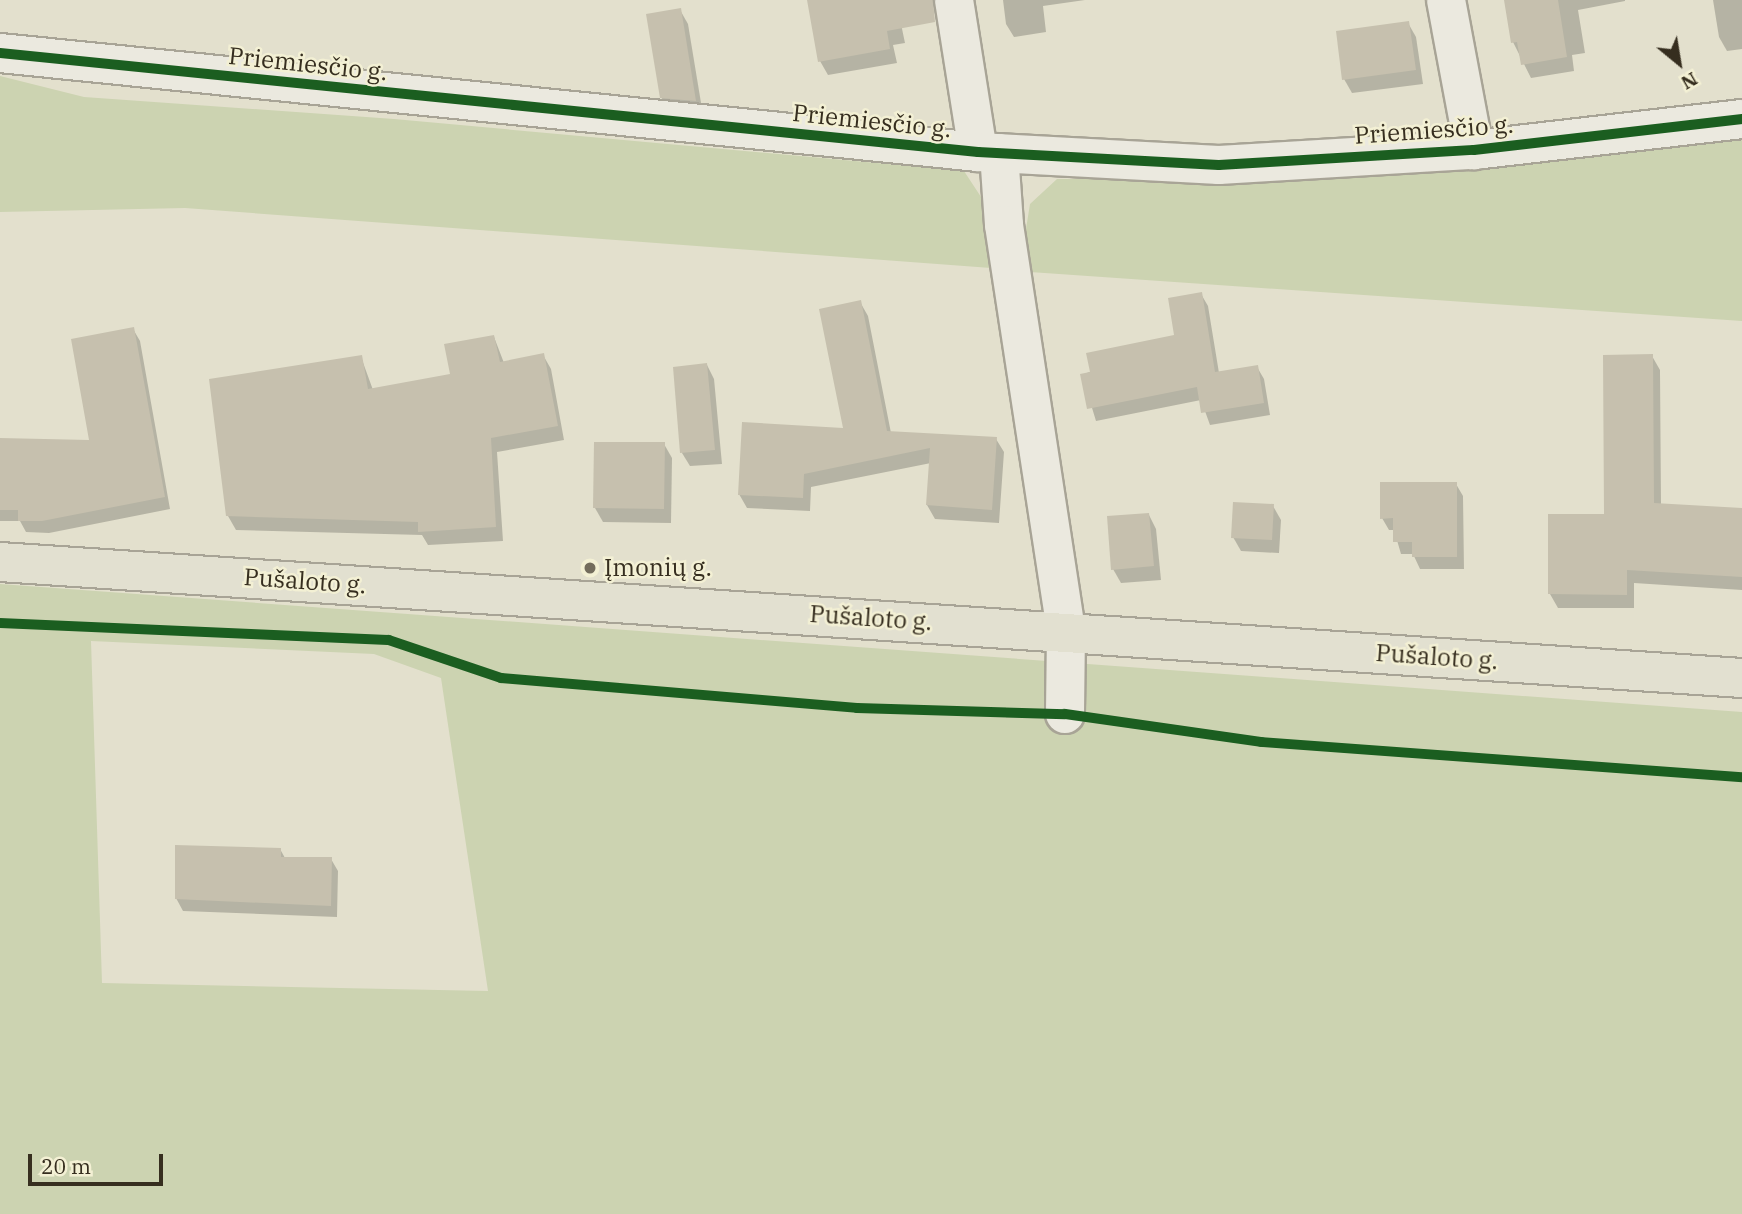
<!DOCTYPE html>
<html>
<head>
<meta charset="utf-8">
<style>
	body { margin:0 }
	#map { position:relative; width:1742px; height:1214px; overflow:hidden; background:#e3e0cd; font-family:"IBM Plex Serif",serif }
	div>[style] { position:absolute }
	.green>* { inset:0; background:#ccd3b1 }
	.shadow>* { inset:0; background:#0003 }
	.building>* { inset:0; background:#c6c0ae }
	.roads { filter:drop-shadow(2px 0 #a8a496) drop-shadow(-2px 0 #a8a496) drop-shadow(0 2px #a8a496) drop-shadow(0 -2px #a8a496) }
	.minor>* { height:38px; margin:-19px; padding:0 19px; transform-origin:19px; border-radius:19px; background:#ebe9df }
	.major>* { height:38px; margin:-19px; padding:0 19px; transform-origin:19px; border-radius:19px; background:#e2e0d0 }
	.cycleway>* { height:10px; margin:-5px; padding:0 5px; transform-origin:5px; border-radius:5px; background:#1b5e20 }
	.dots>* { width:19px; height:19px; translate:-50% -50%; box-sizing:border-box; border:4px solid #f3f0d4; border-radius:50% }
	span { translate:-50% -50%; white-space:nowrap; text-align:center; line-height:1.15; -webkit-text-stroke:5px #f3f0d4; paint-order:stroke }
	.street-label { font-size:24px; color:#362e1f }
	.poi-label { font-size:24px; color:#362e1f }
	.left { translate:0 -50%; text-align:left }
	.north { position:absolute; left:1644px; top:28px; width:70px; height:70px; -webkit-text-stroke:5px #f3f0d4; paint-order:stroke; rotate:150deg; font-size:19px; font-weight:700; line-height:28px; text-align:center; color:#362e1f }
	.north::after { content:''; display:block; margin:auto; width:24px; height:32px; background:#362e1f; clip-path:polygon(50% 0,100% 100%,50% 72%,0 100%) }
	.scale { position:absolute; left:28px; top:1154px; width:135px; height:32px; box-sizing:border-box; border:4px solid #362e1f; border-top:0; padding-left:9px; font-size:21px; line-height:24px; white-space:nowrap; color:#362e1f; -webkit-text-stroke:5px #f3f0d4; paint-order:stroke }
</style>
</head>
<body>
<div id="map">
	<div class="green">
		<div style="clip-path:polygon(0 76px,84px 97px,394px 119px,964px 171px,983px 200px,991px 268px,185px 208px,0 212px)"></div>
		<div style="clip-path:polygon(1742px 133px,1742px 321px,1030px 272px,1025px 235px,1030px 204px,1057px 179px,1312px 178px)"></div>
		<div style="clip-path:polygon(evenodd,0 584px,1742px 712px,1742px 1214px,0 1214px,0 584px,91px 641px,374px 654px,441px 678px,488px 991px,102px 983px,91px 641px)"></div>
	</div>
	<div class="shadow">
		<div style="clip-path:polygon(820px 0,896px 0,905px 43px,893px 45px,897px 63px,828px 75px,820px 61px)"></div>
		<div style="clip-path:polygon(1003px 0,1085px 0,1043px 6px,1046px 32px,1014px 37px,1006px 24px)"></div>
		<div style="clip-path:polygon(1506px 0,1625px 0,1625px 1px,1578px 10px,1585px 53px,1572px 55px,1574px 71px,1531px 78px,1513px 42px)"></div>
		<div style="clip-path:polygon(1713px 0,1742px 0,1742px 49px,1727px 51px,1719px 37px)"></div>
		<div style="clip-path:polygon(680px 10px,688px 24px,703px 115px,670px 111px,661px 97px)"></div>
		<div style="clip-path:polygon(1408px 23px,1416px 37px,1423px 84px,1352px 93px,1344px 79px)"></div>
		<div style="clip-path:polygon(1201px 294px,1208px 306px,1219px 373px,1257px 367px,1264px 379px,1270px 415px,1210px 425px,1201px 400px,1096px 421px,1082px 375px,1176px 337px)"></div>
		<div style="clip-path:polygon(860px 302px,868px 316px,891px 433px,996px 439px,1004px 452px,999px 523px,935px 519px,927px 505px,931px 463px,811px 487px,810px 511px,747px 508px,739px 494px,845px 430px)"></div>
		<div style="clip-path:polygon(133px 329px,140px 341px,170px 509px,49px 533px,26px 532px,20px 521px,0 521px,0 440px,91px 442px)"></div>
		<div style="clip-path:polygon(494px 337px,504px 363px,543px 355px,551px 369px,564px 440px,497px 452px,503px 541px,428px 545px,422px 535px,236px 530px,228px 516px,361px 357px,373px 390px,452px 375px)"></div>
		<div style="clip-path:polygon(1652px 356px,1660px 370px,1661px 505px,1742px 509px,1742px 590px,1634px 583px,1634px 608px,1558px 608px,1550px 594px,1606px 516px)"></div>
		<div style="clip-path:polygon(707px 365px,714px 379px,722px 464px,690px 466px,682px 453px)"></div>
		<div style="clip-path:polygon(596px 444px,664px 444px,672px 458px,671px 523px,603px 522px,595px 508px)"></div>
		<div style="clip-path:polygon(1456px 484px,1463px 496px,1464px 569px,1420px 569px,1413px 554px,1401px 554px,1394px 530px,1389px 530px,1382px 518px)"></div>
		<div style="clip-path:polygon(1273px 506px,1281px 520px,1279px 553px,1241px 551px,1233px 537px)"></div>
		<div style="clip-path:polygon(1149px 515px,1156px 529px,1161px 580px,1121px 583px,1113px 569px)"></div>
		<div style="clip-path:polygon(280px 849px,285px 858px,331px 859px,338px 871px,337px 917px,183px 911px,176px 898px)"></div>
	</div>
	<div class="building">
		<div style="clip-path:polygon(807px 0,933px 0,935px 22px,887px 31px,890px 49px,818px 62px)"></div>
		<div style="clip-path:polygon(1504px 0,1558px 0,1567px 57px,1521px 65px,1517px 42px,1511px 43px)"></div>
		<div style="clip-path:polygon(681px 8px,696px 101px,660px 98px,646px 14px)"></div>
		<div style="clip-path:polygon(1409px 21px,1416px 70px,1342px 80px,1336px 31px)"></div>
		<div style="clip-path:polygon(1202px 292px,1215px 372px,1258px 365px,1264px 403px,1201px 413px,1197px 387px,1087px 409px,1080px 374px,1090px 372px,1086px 353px,1174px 335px,1168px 298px)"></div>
		<div style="clip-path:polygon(861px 300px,887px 431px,997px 437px,992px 510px,926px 505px,930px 448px,804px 474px,803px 498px,738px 495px,742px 422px,843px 428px,819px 309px)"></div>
		<div style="clip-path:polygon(134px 327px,165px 497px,42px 521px,18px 521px,18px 510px,0 510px,0 438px,89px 440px,71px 339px)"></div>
		<div style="clip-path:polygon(494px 335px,500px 362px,544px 353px,558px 426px,491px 438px,496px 527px,418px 532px,418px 522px,226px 516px,209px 379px,362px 355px,368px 389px,450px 374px,444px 344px)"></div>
		<div style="clip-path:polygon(1653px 354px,1654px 503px,1742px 508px,1742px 577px,1627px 570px,1627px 595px,1548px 594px,1548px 514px,1604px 514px,1603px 355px)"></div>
		<div style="clip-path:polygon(707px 363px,715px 450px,680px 453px,673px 367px)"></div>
		<div style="clip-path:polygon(594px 442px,665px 442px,664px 509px,593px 508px)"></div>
		<div style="clip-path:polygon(1380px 482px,1457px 482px,1457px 557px,1412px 557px,1412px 542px,1393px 542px,1393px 518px,1380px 519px)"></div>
		<div style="clip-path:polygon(1233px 502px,1274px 504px,1272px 540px,1231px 538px)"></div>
		<div style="clip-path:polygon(1149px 513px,1154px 566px,1111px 570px,1107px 516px)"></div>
		<div style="clip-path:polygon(175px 845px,281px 848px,281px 857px,332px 857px,331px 906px,175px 899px)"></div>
	</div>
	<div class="roads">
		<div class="minor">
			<div style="left:954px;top:0;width:154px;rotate:81deg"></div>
			<div style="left:1446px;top:0;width:153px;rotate:79.4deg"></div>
			<div style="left:0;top:53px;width:983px;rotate:5.78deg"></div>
			<div style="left:978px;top:152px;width:241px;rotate:3.1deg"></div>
			<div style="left:1219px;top:165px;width:255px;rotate:-3.4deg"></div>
			<div style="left:1474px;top:150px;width:270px;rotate:-6.6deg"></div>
			<div style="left:999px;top:153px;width:72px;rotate:86deg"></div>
			<div style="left:1004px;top:225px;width:411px;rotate:81.3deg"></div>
			<div style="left:1066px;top:631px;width:83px;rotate:90.7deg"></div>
		</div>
		<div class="major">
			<div style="left:0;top:562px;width:1746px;rotate:3.81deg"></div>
		</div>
	</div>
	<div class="cycleway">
		<div style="left:0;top:53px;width:983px;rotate:5.78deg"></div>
		<div style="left:978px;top:152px;width:241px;rotate:3.1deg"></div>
		<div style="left:1219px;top:165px;width:255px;rotate:-3.4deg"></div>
		<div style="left:1474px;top:150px;width:270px;rotate:-6.6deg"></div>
		<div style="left:0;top:623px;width:389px;rotate:2.5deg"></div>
		<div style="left:389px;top:640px;width:118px;rotate:18.7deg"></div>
		<div style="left:501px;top:678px;width:357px;rotate:4.8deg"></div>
		<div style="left:857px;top:708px;width:208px;rotate:1.7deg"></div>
		<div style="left:1065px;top:714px;width:198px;rotate:8.1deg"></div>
		<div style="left:1261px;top:742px;width:482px;rotate:4.2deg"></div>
	</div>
	<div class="dots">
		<div style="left:590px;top:568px;background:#736c5c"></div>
	</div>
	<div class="street-label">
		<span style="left:308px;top:64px;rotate:6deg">Priemiesčio g.</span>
		<span style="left:872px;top:121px;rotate:6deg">Priemiesčio g.</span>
		<span style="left:1434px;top:130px;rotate:-4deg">Priemiesčio g.</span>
		<span style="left:305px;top:581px;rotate:4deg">Pušaloto g.</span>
		<span style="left:871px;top:618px;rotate:4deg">Pušaloto g.</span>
		<span style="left:1437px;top:657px;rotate:4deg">Pušaloto g.</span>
	</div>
	<div class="poi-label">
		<span class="left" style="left:604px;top:568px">Įmonių g.</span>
	</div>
	<div class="north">N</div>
	<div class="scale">20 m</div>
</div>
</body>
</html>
